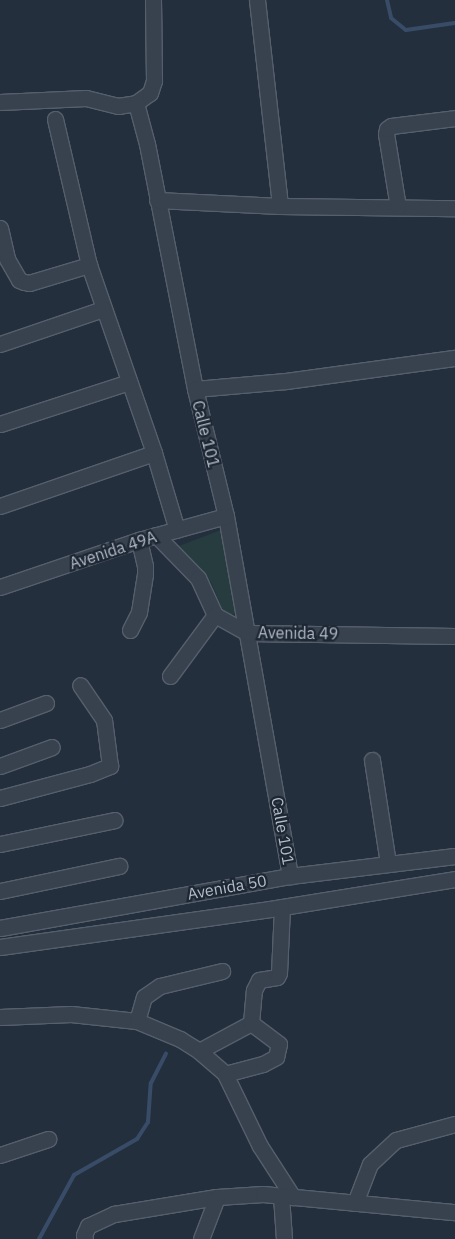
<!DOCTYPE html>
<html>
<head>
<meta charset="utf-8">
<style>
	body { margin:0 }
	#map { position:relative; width:455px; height:1239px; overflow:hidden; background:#242f3e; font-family:"IBM Plex Sans",sans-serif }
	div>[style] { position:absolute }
	.green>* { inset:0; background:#263c3f }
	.stream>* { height:4px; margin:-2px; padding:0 2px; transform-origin:2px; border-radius:2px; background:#394c67 }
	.roads { filter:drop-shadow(1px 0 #565f6c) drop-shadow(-1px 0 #565f6c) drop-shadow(0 1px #565f6c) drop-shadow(0 -1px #565f6c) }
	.minor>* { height:15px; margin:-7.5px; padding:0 7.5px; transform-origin:7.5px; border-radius:7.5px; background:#38414e }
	span { translate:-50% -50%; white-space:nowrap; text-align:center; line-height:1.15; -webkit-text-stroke:4.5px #1d2633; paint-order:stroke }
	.street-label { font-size:16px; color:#b4bcc9 }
</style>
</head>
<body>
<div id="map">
	<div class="green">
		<div style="clip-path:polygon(221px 530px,237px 614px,225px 615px,211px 582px,179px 546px)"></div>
	</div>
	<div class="stream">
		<div style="left:387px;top:0;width:18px;rotate:77deg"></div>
		<div style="left:391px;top:18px;width:19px;rotate:39deg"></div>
		<div style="left:406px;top:30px;width:49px;rotate:-8.1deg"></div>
		<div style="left:39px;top:1239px;width:73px;rotate:-61.3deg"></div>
		<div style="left:74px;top:1175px;width:73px;rotate:-29.7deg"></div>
		<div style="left:137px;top:1139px;width:20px;rotate:-57deg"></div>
		<div style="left:148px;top:1122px;width:39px;rotate:-86deg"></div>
		<div style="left:151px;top:1083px;width:33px;rotate:-63deg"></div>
	</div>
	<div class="roads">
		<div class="minor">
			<div style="left:257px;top:0;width:207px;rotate:83.6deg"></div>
			<div style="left:0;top:102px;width:86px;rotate:-2.7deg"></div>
			<div style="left:86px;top:98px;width:33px;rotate:14deg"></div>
			<div style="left:118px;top:106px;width:18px;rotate:-9deg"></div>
			<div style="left:136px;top:103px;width:17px;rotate:-36deg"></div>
			<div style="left:150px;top:93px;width:13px;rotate:-72deg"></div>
			<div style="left:154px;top:81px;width:81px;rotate:-90.7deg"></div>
			<div style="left:136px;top:103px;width:42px;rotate:75deg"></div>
			<div style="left:147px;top:144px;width:250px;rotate:78.9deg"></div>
			<div style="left:195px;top:389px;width:131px;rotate:76.3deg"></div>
			<div style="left:226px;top:516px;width:366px;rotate:79.9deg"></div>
			<div style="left:55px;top:119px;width:150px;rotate:76.9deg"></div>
			<div style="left:89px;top:265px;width:199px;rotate:70.9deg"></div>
			<div style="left:154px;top:453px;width:80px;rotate:73.4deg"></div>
			<div style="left:157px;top:200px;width:123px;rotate:2.8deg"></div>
			<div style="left:280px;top:206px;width:175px;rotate:0.7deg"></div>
			<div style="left:398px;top:207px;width:74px;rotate:-99.3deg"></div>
			<div style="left:386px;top:134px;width:5px;rotate:-79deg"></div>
			<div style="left:387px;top:129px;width:5px;rotate:-37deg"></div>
			<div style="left:391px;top:126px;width:64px;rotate:-7.1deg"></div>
			<div style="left:0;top:228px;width:32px;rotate:77deg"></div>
			<div style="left:7px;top:259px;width:24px;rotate:60deg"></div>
			<div style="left:19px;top:280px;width:5px;rotate:22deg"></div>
			<div style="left:24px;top:282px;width:5px;rotate:11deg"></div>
			<div style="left:29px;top:283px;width:63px;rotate:-16.7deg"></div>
			<div style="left:0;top:344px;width:109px;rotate:-18.8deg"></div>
			<div style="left:195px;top:389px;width:91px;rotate:-5deg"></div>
			<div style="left:286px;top:381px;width:171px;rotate:-7.8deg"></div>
			<div style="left:0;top:424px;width:136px;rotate:-18deg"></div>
			<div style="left:0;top:506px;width:163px;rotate:-19deg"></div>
			<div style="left:156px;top:535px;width:60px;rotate:45.7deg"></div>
			<div style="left:198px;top:578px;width:41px;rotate:65.3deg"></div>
			<div style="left:215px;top:615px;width:38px;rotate:29deg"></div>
			<div style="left:248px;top:633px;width:207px;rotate:0.8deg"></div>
			<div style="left:0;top:587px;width:147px;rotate:-18.7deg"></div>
			<div style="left:139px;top:540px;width:90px;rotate:-15.4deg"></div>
			<div style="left:130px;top:630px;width:20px;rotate:-63deg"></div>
			<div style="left:139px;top:612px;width:38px;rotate:-81deg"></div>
			<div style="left:145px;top:574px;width:8px;rotate:-90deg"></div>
			<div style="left:145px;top:566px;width:27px;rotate:-103deg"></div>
			<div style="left:170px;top:676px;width:76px;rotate:-53.6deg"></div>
			<div style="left:0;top:720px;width:49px;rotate:-20.3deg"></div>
			<div style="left:372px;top:760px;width:104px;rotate:81.2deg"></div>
			<div style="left:0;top:766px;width:55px;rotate:-20.1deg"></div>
			<div style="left:0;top:798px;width:93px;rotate:-14.9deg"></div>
			<div style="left:90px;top:774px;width:22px;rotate:-22deg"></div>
			<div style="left:110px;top:766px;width:46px;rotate:-97.4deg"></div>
			<div style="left:104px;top:720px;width:42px;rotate:-124.4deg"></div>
			<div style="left:0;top:844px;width:117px;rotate:-11.8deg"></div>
			<div style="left:0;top:891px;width:122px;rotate:-11.9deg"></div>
			<div style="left:0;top:928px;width:295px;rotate:-10.2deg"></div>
			<div style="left:290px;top:876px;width:166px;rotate:-6.9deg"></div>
			<div style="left:0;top:947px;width:273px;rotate:-8deg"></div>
			<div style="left:270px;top:909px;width:187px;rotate:-9.2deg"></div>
			<div style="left:0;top:1017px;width:71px;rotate:-2.4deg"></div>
			<div style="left:71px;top:1014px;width:66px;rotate:6.1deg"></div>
			<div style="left:137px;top:1021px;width:47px;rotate:22.7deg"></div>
			<div style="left:180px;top:1039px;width:22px;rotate:32deg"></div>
			<div style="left:199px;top:1051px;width:35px;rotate:41deg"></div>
			<div style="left:225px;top:1074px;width:80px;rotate:64.1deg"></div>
			<div style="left:260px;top:1146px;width:61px;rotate:57.1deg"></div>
			<div style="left:137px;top:1021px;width:25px;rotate:-74deg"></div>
			<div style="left:144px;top:997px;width:19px;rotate:-35deg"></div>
			<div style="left:160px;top:986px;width:64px;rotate:-13.6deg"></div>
			<div style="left:199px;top:1051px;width:59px;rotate:-28.3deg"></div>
			<div style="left:251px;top:1023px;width:33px;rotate:-85deg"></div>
			<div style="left:254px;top:990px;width:11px;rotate:-63deg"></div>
			<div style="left:259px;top:980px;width:18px;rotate:-9deg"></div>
			<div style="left:277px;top:977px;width:4px;rotate:-63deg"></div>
			<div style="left:279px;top:973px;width:66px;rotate:-87.4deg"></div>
			<div style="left:225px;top:1074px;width:39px;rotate:-15deg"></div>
			<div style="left:263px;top:1064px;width:15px;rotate:-28deg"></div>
			<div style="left:276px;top:1057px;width:13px;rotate:-77deg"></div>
			<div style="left:279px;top:1044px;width:35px;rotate:-143deg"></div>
			<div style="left:0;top:1155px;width:51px;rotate:-18.4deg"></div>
			<div style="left:281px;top:1196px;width:43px;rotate:86deg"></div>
			<div style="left:355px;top:1203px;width:42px;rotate:-69deg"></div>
			<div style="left:370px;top:1164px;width:35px;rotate:-43deg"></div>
			<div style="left:396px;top:1140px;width:61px;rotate:-15.2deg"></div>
			<div style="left:85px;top:1239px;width:4px;rotate:-104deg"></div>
			<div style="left:84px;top:1235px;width:10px;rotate:-66deg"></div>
			<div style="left:88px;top:1226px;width:29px;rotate:-25deg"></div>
			<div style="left:114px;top:1214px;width:104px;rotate:-9.4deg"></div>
			<div style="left:217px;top:1197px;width:46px;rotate:-3.7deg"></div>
			<div style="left:263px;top:1194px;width:193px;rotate:5.4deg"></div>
			<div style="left:201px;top:1239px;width:45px;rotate:-69.1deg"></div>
		</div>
	</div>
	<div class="street-label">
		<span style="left:206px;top:434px;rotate:76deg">Calle 101</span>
		<span style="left:113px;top:550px;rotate:-18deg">Avenida 49A</span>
		<span style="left:298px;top:633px;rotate:1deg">Avenida 49</span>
		<span style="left:283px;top:831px;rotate:80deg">Calle 101</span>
		<span style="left:227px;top:887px;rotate:-10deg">Avenida 50</span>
	</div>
</div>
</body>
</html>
